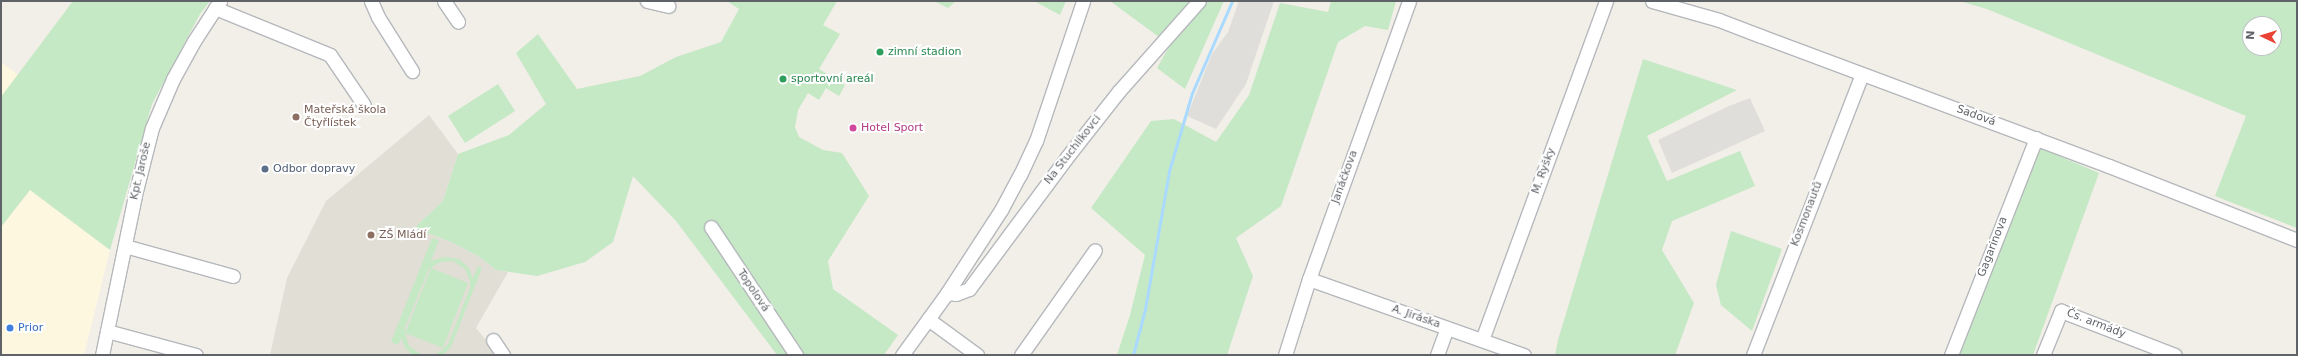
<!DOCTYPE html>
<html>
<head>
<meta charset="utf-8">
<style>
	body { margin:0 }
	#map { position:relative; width:2298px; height:356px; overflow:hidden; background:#f1efe8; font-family:"DejaVu Sans",sans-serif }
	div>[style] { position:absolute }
	.commercial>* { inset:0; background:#fef7e0 }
	.industrial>* { inset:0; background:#e0deda }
	.education>* { inset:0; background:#e1ded6 }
	.green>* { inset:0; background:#c5e8c5 }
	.stream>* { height:3px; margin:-1.5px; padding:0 1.5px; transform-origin:1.5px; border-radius:1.5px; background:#aadaff }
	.roads { filter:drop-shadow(1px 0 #b5b8bc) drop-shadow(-1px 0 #b5b8bc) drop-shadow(0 1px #b5b8bc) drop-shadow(0 -1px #b5b8bc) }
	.minor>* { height:13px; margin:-6.5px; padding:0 6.5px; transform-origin:6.5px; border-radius:6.5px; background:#fff }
	.dots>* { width:11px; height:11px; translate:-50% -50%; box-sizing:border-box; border:2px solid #fff; border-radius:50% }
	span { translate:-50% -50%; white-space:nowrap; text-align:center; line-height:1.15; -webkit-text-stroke:4px #fff; paint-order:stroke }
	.leisure-label { font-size:11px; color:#27864d }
	.left { translate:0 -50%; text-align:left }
	.education-label { font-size:11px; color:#785e54 }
	.street-label { font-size:11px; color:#5f6368 }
	.hotel-label { font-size:11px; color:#b23c85 }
	.service-label { font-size:11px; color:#4e5e75 }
	.shop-label { font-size:11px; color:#366cbe }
	.frame { position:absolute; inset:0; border:2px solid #5f6368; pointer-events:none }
	.north { position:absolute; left:2242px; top:16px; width:40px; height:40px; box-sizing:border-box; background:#fff; border:1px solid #bfc1c3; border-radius:50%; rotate:274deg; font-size:11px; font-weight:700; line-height:16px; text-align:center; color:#5f6368 }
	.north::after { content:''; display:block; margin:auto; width:14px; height:18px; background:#ea4335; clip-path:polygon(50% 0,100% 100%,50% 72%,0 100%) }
</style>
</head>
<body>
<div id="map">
	<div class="commercial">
		<div style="clip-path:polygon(1px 62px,18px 75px,1px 97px)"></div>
		<div style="clip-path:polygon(30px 190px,110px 250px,84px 355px,1px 355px,1px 227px)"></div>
	</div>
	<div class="industrial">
		<div style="clip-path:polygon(1239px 1px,1274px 1px,1246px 84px,1216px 129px,1187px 116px,1212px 54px,1228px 32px)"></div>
		<div style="clip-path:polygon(1750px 98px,1765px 131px,1672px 173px,1658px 140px,1729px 106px)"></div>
	</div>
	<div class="education">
		<div style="clip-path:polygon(429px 115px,458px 154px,443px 201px,414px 228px,451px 242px,478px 256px,496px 270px,508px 272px,476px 328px,493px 349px,492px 355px,270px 355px,287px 278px,326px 201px)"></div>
	</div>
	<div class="green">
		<div style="clip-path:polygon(73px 1px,210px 1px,200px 14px,152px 104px,110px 250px,30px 190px,1px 227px,1px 97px)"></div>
		<div style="clip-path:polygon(727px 1px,837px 1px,823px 25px,840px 34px,819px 69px,845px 85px,839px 96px,826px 88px,819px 100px,808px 93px,798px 110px,795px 127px,799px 137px,823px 150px,842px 153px,869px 196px,828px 261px,833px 289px,898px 335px,884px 355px,777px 355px,676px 221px,633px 176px,613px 242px,585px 262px,537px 276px,496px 270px,478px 256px,451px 242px,414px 228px,443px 201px,458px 154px,509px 135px,546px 104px,516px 53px,538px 34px,577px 89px,640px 76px,676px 57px,721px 42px,739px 9px)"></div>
		<div style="clip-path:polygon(934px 1px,956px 1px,948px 8px)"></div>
		<div style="clip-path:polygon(1034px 1px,1066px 1px,1060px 15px)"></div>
		<div style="clip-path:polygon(1110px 1px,1224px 1px,1185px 89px,1157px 68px,1170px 45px)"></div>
		<div style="clip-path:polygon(1331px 1px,1396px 1px,1388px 30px,1365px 26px,1338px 42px,1281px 206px,1236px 238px,1253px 276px,1227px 355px,1117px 355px,1130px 315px,1145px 255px,1091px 208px,1151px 121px,1174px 119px,1216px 142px,1249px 95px,1280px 3px,1328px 12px)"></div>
		<div style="clip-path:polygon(evenodd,1959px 1px,2297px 1px,2297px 228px,2215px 196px,2246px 116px,1987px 9px,1959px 1px,2250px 24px,2274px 24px,2274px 48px,2250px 48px,2250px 24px)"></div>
		<div style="clip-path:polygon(1643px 59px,1737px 90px,1647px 136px,1667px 181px,1740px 151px,1755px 186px,1672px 221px,1662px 250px,1694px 303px,1675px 355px,1555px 355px,1558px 340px)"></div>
		<div style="clip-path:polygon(498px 84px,515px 111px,465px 143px,448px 116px)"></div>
		<div style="clip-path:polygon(2038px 147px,2099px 173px,2033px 355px,1960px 355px)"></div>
		<div style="clip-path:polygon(1731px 231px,1782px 249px,1752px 331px,1721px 305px,1716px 285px)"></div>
		<div style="clip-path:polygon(432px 238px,439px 240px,431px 261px,444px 257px,459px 259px,469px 268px,473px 279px,478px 266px,482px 268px,451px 347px,443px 355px,434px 355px,441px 351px,448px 344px,470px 288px,470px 281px,465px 269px,453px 261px,440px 262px,429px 269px,405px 327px,405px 333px,431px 268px,468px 283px,443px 348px,405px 333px,409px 346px,422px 355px,412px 355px,405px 347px,401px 338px,398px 345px,391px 342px)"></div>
	</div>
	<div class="stream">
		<div style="left:1133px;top:355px;width:48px;rotate:-75.4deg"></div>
		<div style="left:1145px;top:309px;width:140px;rotate:-80.1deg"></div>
		<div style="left:1169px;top:171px;width:81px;rotate:-73.6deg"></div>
		<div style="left:1192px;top:93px;width:100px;rotate:-66.5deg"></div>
	</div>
	<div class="roads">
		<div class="minor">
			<div style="left:371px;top:1px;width:17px;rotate:66deg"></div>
			<div style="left:378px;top:17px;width:64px;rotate:57.8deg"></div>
			<div style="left:444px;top:1px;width:25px;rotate:56deg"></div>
			<div style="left:647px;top:1px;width:22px;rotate:13deg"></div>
			<div style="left:1652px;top:1px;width:70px;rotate:15.8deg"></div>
			<div style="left:1719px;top:20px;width:45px;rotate:20.9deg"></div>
			<div style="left:1761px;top:36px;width:371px;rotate:20.5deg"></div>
			<div style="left:2109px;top:166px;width:202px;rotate:21.5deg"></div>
			<div style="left:215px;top:8px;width:124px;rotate:22.2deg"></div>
			<div style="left:330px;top:55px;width:60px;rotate:55.8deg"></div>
			<div style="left:711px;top:227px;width:154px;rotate:56.4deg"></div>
			<div style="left:125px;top:246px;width:112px;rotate:15.5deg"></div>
			<div style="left:1309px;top:279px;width:228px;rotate:19.5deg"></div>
			<div style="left:947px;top:293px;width:9px;rotate:6deg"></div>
			<div style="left:956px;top:294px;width:14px;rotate:-21deg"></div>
			<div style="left:969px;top:289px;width:164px;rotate:-53.4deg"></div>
			<div style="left:1067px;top:157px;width:84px;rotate:-51.8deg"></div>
			<div style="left:1119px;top:91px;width:120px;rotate:-48.4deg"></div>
			<div style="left:928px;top:319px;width:61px;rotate:36.3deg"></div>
			<div style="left:107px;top:331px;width:92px;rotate:15.1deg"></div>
			<div style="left:493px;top:340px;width:18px;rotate:56deg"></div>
			<div style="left:1482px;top:340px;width:361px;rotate:-69.9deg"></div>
			<div style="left:102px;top:355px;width:163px;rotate:-78.3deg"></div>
			<div style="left:135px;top:195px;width:69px;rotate:-75.8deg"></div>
			<div style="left:152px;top:128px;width:53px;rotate:-66.8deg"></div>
			<div style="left:173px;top:79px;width:43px;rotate:-61.1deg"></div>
			<div style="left:194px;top:41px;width:48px;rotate:-57deg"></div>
			<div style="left:902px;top:355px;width:77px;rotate:-54deg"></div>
			<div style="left:947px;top:293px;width:99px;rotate:-57deg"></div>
			<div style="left:1001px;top:210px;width:40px;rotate:-62deg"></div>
			<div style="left:1020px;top:175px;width:38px;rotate:-65deg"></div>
			<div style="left:1036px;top:141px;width:148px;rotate:-71.4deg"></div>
			<div style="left:1021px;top:355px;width:128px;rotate:-54.8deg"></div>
			<div style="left:1285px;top:355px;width:80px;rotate:-72.5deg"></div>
			<div style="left:1309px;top:279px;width:295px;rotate:-70.2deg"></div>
			<div style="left:1437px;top:355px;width:29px;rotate:-70deg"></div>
			<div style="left:1753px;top:355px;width:301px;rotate:-68.8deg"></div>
			<div style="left:1951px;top:355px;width:233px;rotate:-68.6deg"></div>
			<div style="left:2043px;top:355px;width:48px;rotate:-67.8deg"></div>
			<div style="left:2061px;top:311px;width:122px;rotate:21.1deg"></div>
		</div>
	</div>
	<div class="dots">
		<div style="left:880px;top:52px;background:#2e9e5b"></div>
		<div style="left:783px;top:79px;background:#2e9e5b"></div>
		<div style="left:296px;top:117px;background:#8d6e63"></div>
		<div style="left:853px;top:128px;background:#d1479c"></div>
		<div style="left:265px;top:169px;background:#5c6f8a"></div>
		<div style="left:371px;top:235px;background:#8d6e63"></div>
		<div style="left:10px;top:328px;background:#3f7fe0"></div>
	</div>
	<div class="leisure-label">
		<span class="left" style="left:888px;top:52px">zimní stadion</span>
		<span class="left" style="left:791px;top:79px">sportovní areál</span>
	</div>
	<div class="education-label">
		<span class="left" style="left:304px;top:117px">Mateřská škola<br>Čtyřlístek</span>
		<span class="left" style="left:379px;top:235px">ZŠ Mládí</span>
	</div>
	<div class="street-label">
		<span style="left:1976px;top:116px;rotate:20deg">Sadová</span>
		<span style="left:1073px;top:150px;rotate:-52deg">Na Stuchlíkovci</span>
		<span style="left:141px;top:171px;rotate:-77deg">Kpt. Jaroše</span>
		<span style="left:1544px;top:171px;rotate:-70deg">M. Ryšky</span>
		<span style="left:1345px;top:177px;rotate:-70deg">Janáčkova</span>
		<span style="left:1807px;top:214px;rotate:-69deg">Kosmonautů</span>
		<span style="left:1993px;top:247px;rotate:-69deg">Gagarinova</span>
		<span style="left:753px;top:291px;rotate:56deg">Topolová</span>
		<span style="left:1416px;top:317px;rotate:19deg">A. Jiráska</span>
		<span style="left:2096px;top:324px;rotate:21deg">Čs. armády</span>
	</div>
	<div class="hotel-label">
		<span class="left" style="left:861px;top:128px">Hotel Sport</span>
	</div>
	<div class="service-label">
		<span class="left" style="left:273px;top:169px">Odbor dopravy</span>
	</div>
	<div class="shop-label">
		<span class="left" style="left:18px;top:328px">Prior</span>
	</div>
	<div class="frame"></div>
	<div class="north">N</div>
</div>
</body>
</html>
